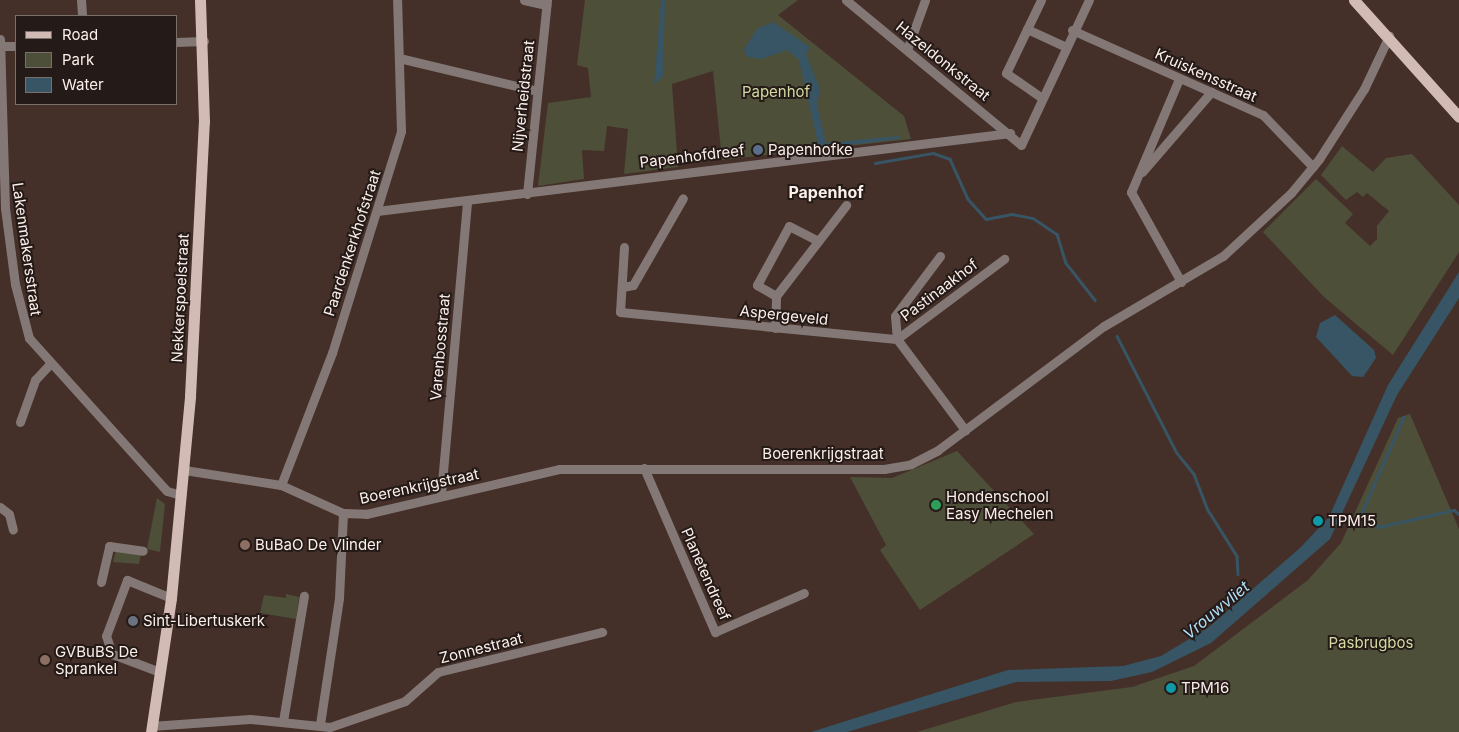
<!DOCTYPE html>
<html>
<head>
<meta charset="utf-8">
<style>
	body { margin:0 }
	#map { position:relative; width:1459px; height:732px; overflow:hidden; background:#443029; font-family:Inter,sans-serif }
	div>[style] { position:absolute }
	.green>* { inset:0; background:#4d4f39 }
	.water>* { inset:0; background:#375564 }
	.stream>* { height:2.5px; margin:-1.25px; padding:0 1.25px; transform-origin:1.25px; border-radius:1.25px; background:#375564 }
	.minor>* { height:9px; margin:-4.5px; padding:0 4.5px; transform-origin:4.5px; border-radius:4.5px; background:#847876 }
	.major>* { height:11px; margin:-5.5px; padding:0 5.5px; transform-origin:5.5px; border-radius:5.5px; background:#d2bbb5 }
	.dots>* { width:14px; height:14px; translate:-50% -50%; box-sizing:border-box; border:2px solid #241a17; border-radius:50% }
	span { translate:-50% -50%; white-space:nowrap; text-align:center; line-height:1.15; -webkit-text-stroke:4px #241a17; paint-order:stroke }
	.street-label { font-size:15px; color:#fceee9 }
	.park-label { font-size:15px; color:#d3daa2 }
	.poi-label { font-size:15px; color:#fceee9 }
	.left { translate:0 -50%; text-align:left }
	.neighbourhood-label { font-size:16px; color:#fceee9; font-weight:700 }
	.water-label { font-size:16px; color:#b0dff8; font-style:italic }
	.legend { position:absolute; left:15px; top:15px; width:162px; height:90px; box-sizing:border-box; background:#241a17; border:1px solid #7a6f6b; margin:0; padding:6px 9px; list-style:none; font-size:15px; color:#fceee9 }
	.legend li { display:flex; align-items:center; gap:10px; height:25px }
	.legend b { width:25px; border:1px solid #7a6f6b }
</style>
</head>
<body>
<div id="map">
	<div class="green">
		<div style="clip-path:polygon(585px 0,798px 0,778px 15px,904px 116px,911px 139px,722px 160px,713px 71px,672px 84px,678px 167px,624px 174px,628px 129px,607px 126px,604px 151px,582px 150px,584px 179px,538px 186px,548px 103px,591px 97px,588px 68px,577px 65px)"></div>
		<div style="clip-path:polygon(1342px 146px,1373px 172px,1386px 158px,1412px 154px,1459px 205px,1459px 252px,1393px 355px,1324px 297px,1263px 232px,1316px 179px,1353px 214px,1345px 223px,1370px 246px,1377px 239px,1377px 226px,1389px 211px,1367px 193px,1363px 197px,1357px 192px,1346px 200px,1321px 175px)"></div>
		<div style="clip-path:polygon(1410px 414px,1459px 529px,1459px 732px,917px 732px,1016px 702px,1132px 687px,1194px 666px,1308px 580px,1341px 543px,1398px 418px)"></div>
		<div style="clip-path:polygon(957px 451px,1034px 534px,920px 610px,880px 550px,886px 545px,850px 477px,892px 478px)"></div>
		<div style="clip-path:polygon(157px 498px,165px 504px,160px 552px,147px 549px)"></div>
		<div style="clip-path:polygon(116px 550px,141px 554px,139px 564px,113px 562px)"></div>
		<div style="clip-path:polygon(286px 594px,299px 597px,296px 619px,260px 613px,264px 595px,286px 598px)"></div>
	</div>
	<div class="water">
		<div style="clip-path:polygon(661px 0,665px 0,663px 76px,654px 85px)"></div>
		<div style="clip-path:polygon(773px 22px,810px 47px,806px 54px,820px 89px,817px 105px,826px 143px,899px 136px,899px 139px,809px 150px,808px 146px,818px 144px,799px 60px,787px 50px,761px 59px,747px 57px,744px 49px,757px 29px)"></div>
		<div style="clip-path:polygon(1459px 272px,1459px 298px,1397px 395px,1330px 539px,1211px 643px,1152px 672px,1111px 681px,1016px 682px,847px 732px,811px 732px,1008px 670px,1123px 666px,1161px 656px,1209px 627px,1301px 547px,1329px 517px,1388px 385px)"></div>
		<div style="clip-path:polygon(1335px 315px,1374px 350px,1376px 358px,1363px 377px,1352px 376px,1316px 337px,1320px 323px)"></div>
	</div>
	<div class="stream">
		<div style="left:875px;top:163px;width:59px;rotate:-9.8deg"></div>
		<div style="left:933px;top:153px;width:18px;rotate:19deg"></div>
		<div style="left:950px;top:159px;width:44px;rotate:65.8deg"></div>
		<div style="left:968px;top:199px;width:27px;rotate:48deg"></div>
		<div style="left:986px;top:219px;width:26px;rotate:-11deg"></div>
		<div style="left:1012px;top:214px;width:21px;rotate:11deg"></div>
		<div style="left:1033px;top:218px;width:29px;rotate:34deg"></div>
		<div style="left:1057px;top:234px;width:30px;rotate:73deg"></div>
		<div style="left:1066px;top:263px;width:47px;rotate:51.9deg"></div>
		<div style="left:1117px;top:336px;width:131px;rotate:62.9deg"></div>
		<div style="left:1177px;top:453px;width:27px;rotate:51deg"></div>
		<div style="left:1194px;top:474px;width:39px;rotate:69deg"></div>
		<div style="left:1208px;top:510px;width:54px;rotate:57.8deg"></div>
		<div style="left:1237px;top:556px;width:18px;rotate:87deg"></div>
		<div style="left:1404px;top:417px;width:105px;rotate:113.6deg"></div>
		<div style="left:1362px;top:513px;width:22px;rotate:39deg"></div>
		<div style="left:1379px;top:527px;width:77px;rotate:-12.8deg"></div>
		<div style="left:1454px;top:510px;width:6px;rotate:39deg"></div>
	</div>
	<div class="minor">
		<div style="left:81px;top:0;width:16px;rotate:86deg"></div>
		<div style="left:524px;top:0;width:23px;rotate:13deg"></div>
		<div style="left:846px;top:0;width:227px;rotate:39.6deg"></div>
		<div style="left:1021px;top:145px;width:160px;rotate:-64.9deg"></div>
		<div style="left:1041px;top:0;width:81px;rotate:115.6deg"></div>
		<div style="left:1006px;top:73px;width:44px;rotate:34.8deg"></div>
		<div style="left:1027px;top:29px;width:41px;rotate:24.7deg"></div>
		<div style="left:1072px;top:30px;width:209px;rotate:24deg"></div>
		<div style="left:1263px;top:115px;width:72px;rotate:46.1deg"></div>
		<div style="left:0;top:39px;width:169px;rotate:88.3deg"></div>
		<div style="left:5px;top:208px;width:77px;rotate:82.5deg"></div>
		<div style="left:15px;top:284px;width:56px;rotate:75.5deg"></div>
		<div style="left:29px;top:338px;width:206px;rotate:48deg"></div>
		<div style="left:167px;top:491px;width:15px;rotate:16deg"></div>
		<div style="left:176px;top:42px;width:28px;rotate:-2deg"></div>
		<div style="left:1px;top:46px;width:15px"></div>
		<div style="left:907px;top:50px;width:53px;rotate:-70.2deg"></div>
		<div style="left:399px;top:58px;width:142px;rotate:13.4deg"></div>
		<div style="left:1179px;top:79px;width:123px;rotate:113deg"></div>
		<div style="left:1131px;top:192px;width:103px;rotate:60.9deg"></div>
		<div style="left:1142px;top:172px;width:106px;rotate:-49.2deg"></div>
		<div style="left:527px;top:194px;width:195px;rotate:-84.1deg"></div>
		<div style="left:377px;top:211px;width:638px;rotate:-7.02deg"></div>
		<div style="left:624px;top:247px;width:65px;rotate:93.5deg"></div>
		<div style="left:620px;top:312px;width:278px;rotate:5.6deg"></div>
		<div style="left:897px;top:339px;width:114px;rotate:53.2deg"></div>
		<div style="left:622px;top:287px;width:11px;rotate:-10deg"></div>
		<div style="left:633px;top:285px;width:100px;rotate:-60.1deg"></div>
		<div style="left:776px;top:296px;width:22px;rotate:-150deg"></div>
		<div style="left:757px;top:285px;width:67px;rotate:-61.5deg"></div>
		<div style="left:789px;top:226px;width:33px;rotate:27deg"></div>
		<div style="left:775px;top:328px;width:32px;rotate:-88deg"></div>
		<div style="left:776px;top:296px;width:115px;rotate:-52.4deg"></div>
		<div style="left:897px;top:339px;width:134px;rotate:-36.8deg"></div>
		<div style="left:897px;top:339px;width:23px;rotate:-95deg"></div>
		<div style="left:895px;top:316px;width:75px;rotate:-53.1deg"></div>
		<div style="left:20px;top:422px;width:45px;rotate:-70.3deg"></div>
		<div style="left:35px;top:380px;width:21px;rotate:-47deg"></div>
		<div style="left:644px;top:468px;width:179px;rotate:66.6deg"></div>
		<div style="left:715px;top:632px;width:97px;rotate:-23.7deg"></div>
		<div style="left:184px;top:470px;width:98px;rotate:8.8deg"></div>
		<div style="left:281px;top:485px;width:68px;rotate:24.3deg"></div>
		<div style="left:343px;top:513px;width:23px;rotate:2deg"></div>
		<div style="left:366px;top:514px;width:199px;rotate:-13.1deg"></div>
		<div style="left:560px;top:469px;width:324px"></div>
		<div style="left:884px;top:469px;width:27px;rotate:-10deg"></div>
		<div style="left:911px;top:464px;width:30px;rotate:-27deg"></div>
		<div style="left:938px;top:450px;width:207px;rotate:-36.8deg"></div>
		<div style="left:1104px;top:326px;width:138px;rotate:-30.5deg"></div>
		<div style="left:1223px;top:256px;width:93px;rotate:-42.8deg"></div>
		<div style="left:1291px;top:193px;width:44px;rotate:-50.5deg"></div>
		<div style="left:1319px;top:159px;width:83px;rotate:-57.3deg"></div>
		<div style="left:1364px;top:89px;width:59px;rotate:-64.7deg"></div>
		<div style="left:281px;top:485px;width:142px;rotate:-68.9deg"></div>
		<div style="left:332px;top:353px;width:232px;rotate:-72.7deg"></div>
		<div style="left:401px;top:131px;width:131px;rotate:-91.7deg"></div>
		<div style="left:441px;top:494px;width:292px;rotate:-84.9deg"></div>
		<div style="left:0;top:507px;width:11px;rotate:38deg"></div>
		<div style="left:9px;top:514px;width:16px;rotate:76deg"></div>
		<div style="left:101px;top:582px;width:37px;rotate:-77deg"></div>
		<div style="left:109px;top:546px;width:34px;rotate:8deg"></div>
		<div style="left:160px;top:672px;width:51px;rotate:-159.4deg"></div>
		<div style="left:112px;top:654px;width:19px;rotate:-108deg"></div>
		<div style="left:106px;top:636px;width:60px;rotate:-69.4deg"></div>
		<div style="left:127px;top:580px;width:48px;rotate:22.2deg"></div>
		<div style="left:283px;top:721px;width:127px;rotate:-80.5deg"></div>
		<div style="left:320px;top:724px;width:127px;rotate:-81.4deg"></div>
		<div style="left:339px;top:598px;width:85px;rotate:-87.3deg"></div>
		<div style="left:151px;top:726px;width:99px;rotate:-4deg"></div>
		<div style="left:250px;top:719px;width:80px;rotate:5.7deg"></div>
		<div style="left:330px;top:727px;width:79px;rotate:-19.1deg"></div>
		<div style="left:405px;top:701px;width:44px;rotate:-41.3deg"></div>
		<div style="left:438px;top:672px;width:169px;rotate:-13.7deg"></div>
	</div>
	<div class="major">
		<div style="left:1354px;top:0;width:157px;rotate:48.1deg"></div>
		<div style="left:151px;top:732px;width:135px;rotate:-81.5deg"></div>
		<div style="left:171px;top:598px;width:203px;rotate:-84.6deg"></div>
		<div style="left:190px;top:396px;width:275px;rotate:-87.1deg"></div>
		<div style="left:204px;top:121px;width:121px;rotate:-91.9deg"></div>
	</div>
	<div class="dots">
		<div style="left:758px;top:150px;background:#5c6f8a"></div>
		<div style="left:936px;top:505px;background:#2e9e5b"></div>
		<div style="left:1318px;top:521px;background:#0f9aa8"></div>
		<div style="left:245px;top:545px;background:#8d6e63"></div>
		<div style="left:133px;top:621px;background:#6b7280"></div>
		<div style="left:45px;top:660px;background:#8d6e63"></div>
		<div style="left:1171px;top:688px;background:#0f9aa8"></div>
	</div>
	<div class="street-label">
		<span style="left:943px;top:61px;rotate:39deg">Hazeldonkstraat</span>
		<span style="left:1206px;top:75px;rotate:24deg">Kruiskensstraat</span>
		<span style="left:523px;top:96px;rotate:-84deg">Nijverheidstraat</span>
		<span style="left:692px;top:156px;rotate:-7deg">Papenhofdreef</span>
		<span style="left:352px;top:243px;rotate:-72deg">Paardenkerkhofstraat</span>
		<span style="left:27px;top:249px;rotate:82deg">Lakenmakersstraat</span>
		<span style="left:939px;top:290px;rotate:-37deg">Pastinaakhof</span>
		<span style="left:180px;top:298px;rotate:-87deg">Nekkerspoelstraat</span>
		<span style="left:784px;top:315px;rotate:6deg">Aspergeveld</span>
		<span style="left:440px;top:347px;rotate:-85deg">Varenbosstraat</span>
		<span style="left:823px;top:454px">Boerenkrijgstraat</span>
		<span style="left:419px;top:486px;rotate:-12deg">Boerenkrijgstraat</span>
		<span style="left:706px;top:574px;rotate:66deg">Planetendreef</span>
		<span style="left:481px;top:648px;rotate:-14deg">Zonnestraat</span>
	</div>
	<div class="park-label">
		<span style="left:776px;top:92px">Papenhof</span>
		<span style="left:1371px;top:643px">Pasbrugbos</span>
	</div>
	<div class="poi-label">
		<span class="left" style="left:768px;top:150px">Papenhofke</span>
		<span class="left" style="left:946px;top:505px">Hondenschool<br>Easy Mechelen</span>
		<span class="left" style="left:1328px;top:521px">TPM15</span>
		<span class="left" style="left:255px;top:545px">BuBaO De Vlinder</span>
		<span class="left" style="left:143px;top:621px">Sint-Libertuskerk</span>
		<span class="left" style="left:55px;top:660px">GVBuBS De<br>Sprankel</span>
		<span class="left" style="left:1181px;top:688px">TPM16</span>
	</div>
	<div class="neighbourhood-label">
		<span style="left:826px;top:192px">Papenhof</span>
	</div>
	<div class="water-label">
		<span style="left:1216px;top:610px;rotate:-40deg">Vrouwvliet</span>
	</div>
	<ul class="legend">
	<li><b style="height:6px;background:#d2bbb5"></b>Road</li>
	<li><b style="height:14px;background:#4d4f39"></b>Park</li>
	<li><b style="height:14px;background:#375564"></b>Water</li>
	</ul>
</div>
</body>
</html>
